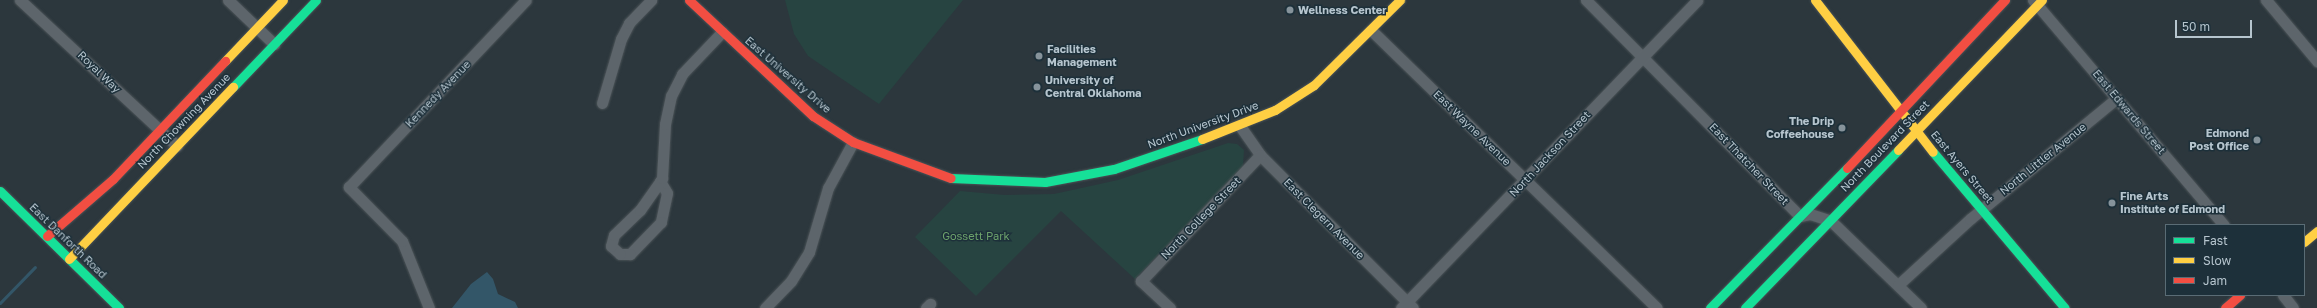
<!DOCTYPE html>
<style>
body{margin:0}
#map{position:relative;width:2317px;height:308px;overflow:hidden;background:#2c373d;font-family:"Golos Text",sans-serif}
div>[style]{position:absolute}
[style*='--x']{left:calc(var(--x)*1px);top:calc(var(--y)*1px);width:calc(var(--w)*1px);rotate:calc(var(--a)*1deg)}
.green>*{inset:0;background:#274441}
.water>*{inset:0;background:#335668}
.stream>*{height:3px;margin:-1.5px;padding:0 1.5px;transform-origin:1.5px;border-radius:1.5px;background:#335668}
.roads{filter:drop-shadow(0 0 1px #4b5357) drop-shadow(0 0 1px #4b5357)}
.street>*{height:11px;margin:-5.5px;padding:0 5.5px;transform-origin:5.5px;border-radius:5.5px;background:#5d656b}
.fast>*{height:9px;margin:-4.5px;padding:0 4.5px;transform-origin:4.5px;border-radius:4.5px;background:#16e098}
.slow>*{height:9px;margin:-4.5px;padding:0 4.5px;transform-origin:4.5px;border-radius:4.5px;background:#ffcf43}
.jam>*{height:9px;margin:-4.5px;padding:0 4.5px;transform-origin:4.5px;border-radius:4.5px;background:#f24e42}
.dots>*{width:11px;height:11px;translate:-50% -50%;box-sizing:border-box;border:2px solid #1d303a;border-radius:50%}
span{translate:-50% -50%;white-space:nowrap;text-align:center;line-height:1.15;-webkit-text-stroke:3px #1d303a;paint-order:stroke}
.poi-label{font-size:11px;color:#b6c5ce;font-weight:700}
.left{translate:0 -50%;text-align:left}
.right{translate:-100% -50%;text-align:right}
.street-label{font-size:11px;color:#b6c5ce}
.park-label{font-size:11px;color:#6ca26b}
.legend{position:absolute;left:2165px;top:224px;width:140px;height:72px;box-sizing:border-box;background:#1d303a;border:1px solid #5a6c75;margin:0;padding:5px 7px;list-style:none;font-size:12px;color:#b6c5ce}
.legend li{display:flex;align-items:center;gap:8px;height:20px}
.legend b{width:20px;border:1px solid #5a6c75}
.scale{position:absolute;left:2175px;top:20px;width:77px;height:18px;box-sizing:border-box;border:2px solid #b6c5ce;border-top:0;padding-left:5px;font-size:12px;line-height:14px;white-space:nowrap;color:#b6c5ce;-webkit-text-stroke:3px #1d303a;paint-order:stroke}
</style>
<div id="map">
<div class="green">
<i style="clip-path:polygon(785px 0,963px 0,879px 104px,808px 56px,794px 34px)"></i>
<i style="clip-path:polygon(1228px 143px,1237px 144px,1244px 150px,1243px 166px,1135px 279px,1061px 211px,976px 296px,915px 237px,960px 191px,1005px 195px,1054px 194px,1118px 180px)"></i>
</div>
<div class="water">
<i style="clip-path:polygon(487px 272px,493px 279px,498px 294px,515px 302px,518px 308px,452px 308px,471px 284px)"></i>
</div>
<div class="stream">
<i style="--x:0;--y:303;--w:50;--a:-45.8"></i>
</div>
<div class="roads">
<div class="street">
<i style="--x:20;--y:0;--w:214;--a:42.9"></i>
<i style="--x:228;--y:0;--w:64;--a:43.7"></i>
<i style="--x:1586;--y:0;--w:304;--a:45.3"></i>
<i style="--x:1800;--y:216;--w:10;--a:-11"></i>
<i style="--x:1810;--y:214;--w:22;--a:18"></i>
<i style="--x:1831;--y:221;--w:125;--a:44"></i>
<i style="--x:2033;--y:0;--w:295;--a:49.7"></i>
<i style="--x:2266;--y:0;--w:80;--a:50.1"></i>
<i style="--x:1372;--y:31;--w:397;--a:44.2"></i>
<i style="--x:602;--y:103;--w:67;--a:-73.5"></i>
<i style="--x:621;--y:39;--w:18;--a:-63"></i>
<i style="--x:629;--y:23;--w:32;--a:-46"></i>
<i style="--x:1240;--y:126;--w:35;--a:55"></i>
<i style="--x:1260;--y:155;--w:216;--a:45"></i>
<i style="--x:660;--y:181;--w:14;--a:60"></i>
<i style="--x:667;--y:193;--w:30;--a:102"></i>
<i style="--x:661;--y:222;--w:45;--a:134.1"></i>
<i style="--x:630;--y:254;--w:10;--a:180"></i>
<i style="--x:620;--y:254;--w:12;--a:-138"></i>
<i style="--x:611;--y:246;--w:11;--a:-75"></i>
<i style="--x:614;--y:235;--w:36;--a:-44"></i>
<i style="--x:640;--y:210;--w:39;--a:-55"></i>
<i style="--x:662;--y:178;--w:54;--a:-86.8"></i>
<i style="--x:665;--y:124;--w:29;--a:-78"></i>
<i style="--x:671;--y:96;--w:25;--a:-63"></i>
<i style="--x:682;--y:74;--w:58;--a:-46.4"></i>
<i style="--x:1898;--y:285;--w:98;--a:-42.5"></i>
<i style="--x:1970;--y:219;--w:190;--a:-39.5"></i>
<i style="--x:2283;--y:295;--w:16;--a:52"></i>
<i style="--x:429;--y:308;--w:72;--a:-111.9"></i>
<i style="--x:402;--y:241;--w:76;--a:-134.5"></i>
<i style="--x:349;--y:187;--w:257;--a:-46.6"></i>
<i style="--x:765;--y:308;--w:37;--a:-46"></i>
<i style="--x:791;--y:281;--w:34;--a:-58"></i>
<i style="--x:809;--y:252;--w:67;--a:-73.5"></i>
<i style="--x:828;--y:188;--w:52;--a:-61.5"></i>
<i style="--x:926;--y:308;--w:6;--a:-45"></i>
<i style="--x:1170;--y:308;--w:40;--a:-137"></i>
<i style="--x:1141;--y:281;--w:173;--a:-46.6"></i>
<i style="--x:1401;--y:308;--w:427;--a:-46.1"></i>
</div>
<div class="fast">
<i style="--x:233;--y:87;--w:120;--a:-46.3"></i>
<i style="--x:1933;--y:152;--w:204;--a:49.8"></i>
<i style="--x:951;--y:178;--w:94;--a:2.4"></i>
<i style="--x:1045;--y:182;--w:70;--a:-10.7"></i>
<i style="--x:1114;--y:169;--w:93;--a:-18.8"></i>
<i style="--x:0;--y:191;--w:167;--a:44.5"></i>
<i style="--x:1710;--y:308;--w:196;--a:-45.6"></i>
<i style="--x:1745;--y:308;--w:220;--a:-45.9"></i>
</div>
<div class="slow">
<i style="--x:1815;--y:0;--w:192;--a:52.2"></i>
<i style="--x:225;--y:61;--w:84;--a:-46.4"></i>
<i style="--x:1202;--y:139;--w:79;--a:-21.7"></i>
<i style="--x:1275;--y:110;--w:46;--a:-32.7"></i>
<i style="--x:1314;--y:85;--w:121;--a:-44.7"></i>
<i style="--x:1898;--y:150;--w:208;--a:-46.2"></i>
<i style="--x:2304;--y:242;--w:17;--a:-40"></i>
<i style="--x:69;--y:259;--w:238;--a:-46.4"></i>
</div>
<div class="jam">
<i style="--x:689;--y:0;--w:170;--a:43.1"></i>
<i style="--x:813;--y:116;--w:48;--a:33"></i>
<i style="--x:853;--y:142;--w:104;--a:20.2"></i>
<i style="--x:1847;--y:168;--w:231;--a:-46.8"></i>
<i style="--x:47;--y:236;--w:87;--a:-40.8"></i>
<i style="--x:113;--y:179;--w:163;--a:-46.5"></i>
<i style="--x:2225;--y:308;--w:20;--a:-41"></i>
</div>
</div>
<div class="dots">
<i style="left:1290px;top:10px;background:#86939b"></i>
<i style="left:1039px;top:56px;background:#86939b"></i>
<i style="left:1037px;top:87px;background:#86939b"></i>
<i style="left:1842px;top:128px;background:#86939b"></i>
<i style="left:2257px;top:140px;background:#86939b"></i>
<i style="left:2112px;top:203px;background:#86939b"></i>
</div>
<div class="poi-label">
<span class="left" style="left:1298px;top:10px">Wellness Center</span>
<span class="left" style="left:1047px;top:56px">Facilities<br>Management</span>
<span class="left" style="left:1045px;top:87px">University of<br>Central Oklahoma</span>
<span class="right" style="left:1834px;top:128px">The Drip<br>Coffeehouse</span>
<span class="right" style="left:2249px;top:140px">Edmond<br>Post Office</span>
<span class="left" style="left:2120px;top:203px">Fine Arts<br>Institute of Edmond</span>
</div>
<div class="street-label">
<span style="left:99px;top:72px;rotate:44deg">Royal Way</span>
<span style="left:788px;top:75px;rotate:41deg">East University Drive</span>
<span style="left:438px;top:94px;rotate:-46deg">Kennedy Avenue</span>
<span style="left:2129px;top:112px;rotate:50deg">East Edwards Street</span>
<span style="left:184px;top:121px;rotate:-46deg">North Chowning Avenue</span>
<span style="left:1203px;top:125px;rotate:-20deg">North University Drive</span>
<span style="left:1472px;top:128px;rotate:44deg">East Wayne Avenue</span>
<span style="left:1885px;top:146px;rotate:-46deg">North Boulevard Street</span>
<span style="left:1550px;top:154px;rotate:-47deg">North Jackson Street</span>
<span style="left:2043px;top:159px;rotate:-39deg">North Littler Avenue</span>
<span style="left:1749px;top:164px;rotate:46deg">East Thatcher Street</span>
<span style="left:1962px;top:167px;rotate:50deg">East Ayers Street</span>
<span style="left:1201px;top:218px;rotate:-46deg">North College Street</span>
<span style="left:1324px;top:219px;rotate:45deg">East Clegern Avenue</span>
<span style="left:68px;top:241px;rotate:44deg">East Danforth Road</span>
</div>
<div class="park-label">
<span style="left:976px;top:236px">Gossett Park</span>
</div>
<ul class="legend">
<li><b style="height:5px;background:#16e098"></b>Fast</li>
<li><b style="height:5px;background:#ffcf43"></b>Slow</li>
<li><b style="height:5px;background:#f24e42"></b>Jam</li>
</ul>
<div class="scale">50 m</div>
</div>
